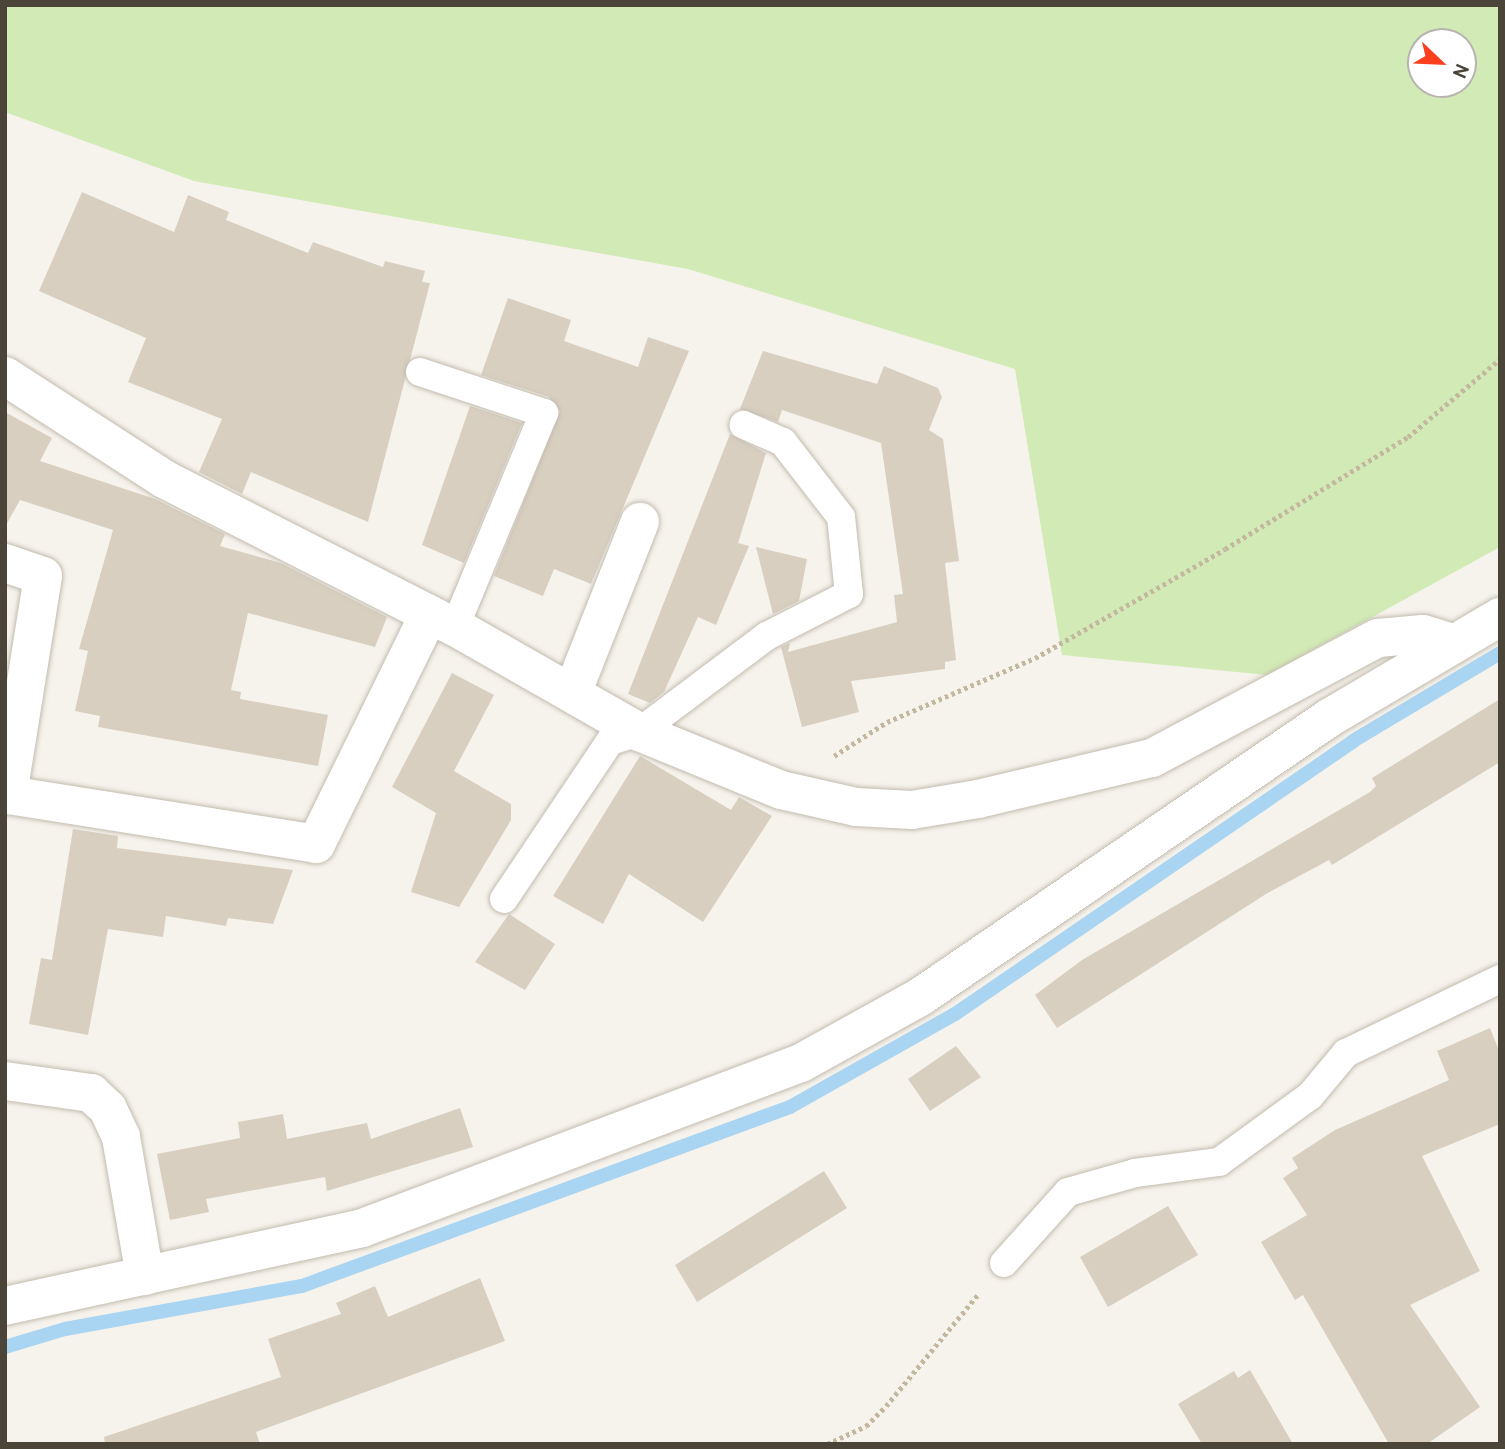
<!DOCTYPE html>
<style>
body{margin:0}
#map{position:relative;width:1505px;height:1449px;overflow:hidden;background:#f6f3ec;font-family:Overpass,sans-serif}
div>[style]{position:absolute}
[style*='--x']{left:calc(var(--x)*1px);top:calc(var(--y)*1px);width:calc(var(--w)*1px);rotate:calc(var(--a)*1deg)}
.green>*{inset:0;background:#d2eab5}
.stream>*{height:14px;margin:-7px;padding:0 7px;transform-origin:7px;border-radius:7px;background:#a9d4f2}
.building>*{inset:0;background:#d8cfc1}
.path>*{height:4.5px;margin-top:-2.25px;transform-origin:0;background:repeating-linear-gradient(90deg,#c4b79f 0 3.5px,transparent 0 7px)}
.roads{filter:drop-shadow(0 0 2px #c2bbae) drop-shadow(0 0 2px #c2bbae)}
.service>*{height:28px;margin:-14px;padding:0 14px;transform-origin:14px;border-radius:14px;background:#fff}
.minor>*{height:38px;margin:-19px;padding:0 19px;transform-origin:19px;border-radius:19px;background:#fff}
span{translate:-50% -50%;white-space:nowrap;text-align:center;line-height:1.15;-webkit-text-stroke:7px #fff;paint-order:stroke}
.frame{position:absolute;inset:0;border:7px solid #4b4439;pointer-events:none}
.north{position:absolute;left:1407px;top:28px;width:70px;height:70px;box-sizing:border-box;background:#fff;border:2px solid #b7b4b0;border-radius:50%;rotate:113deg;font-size:19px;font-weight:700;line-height:28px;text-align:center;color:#4b4439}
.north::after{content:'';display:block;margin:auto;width:24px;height:32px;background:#fc3f1d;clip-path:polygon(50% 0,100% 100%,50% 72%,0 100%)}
</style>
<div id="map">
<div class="green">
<i style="clip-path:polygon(evenodd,5px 5px,1500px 5px,1500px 547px,1267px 675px,1062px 655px,1015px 369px,688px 269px,194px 181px,5px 112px,5px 5px,1421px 42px,1463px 42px,1463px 84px,1421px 84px,1421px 42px)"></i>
</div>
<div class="stream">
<i style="--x:5;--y:1347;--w:63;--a:-16.7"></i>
<i style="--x:65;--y:1329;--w:241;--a:-10.3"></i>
<i style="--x:302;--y:1286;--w:520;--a:-20.14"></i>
<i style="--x:790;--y:1107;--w:189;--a:-29.4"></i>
<i style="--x:955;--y:1014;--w:483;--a:-34.4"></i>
<i style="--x:1353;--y:741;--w:171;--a:-30.9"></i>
</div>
<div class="building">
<i style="clip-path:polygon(82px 192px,174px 232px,188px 195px,229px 212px,226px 220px,308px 253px,313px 242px,383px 267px,385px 261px,425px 271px,422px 282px,430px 283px,368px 522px,251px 472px,242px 494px,199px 472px,222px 419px,128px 382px,146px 338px,39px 291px)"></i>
<i style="clip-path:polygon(508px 298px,571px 320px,564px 341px,638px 367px,648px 337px,689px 351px,591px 584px,554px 569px,543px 596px,494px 576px,560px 411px,549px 397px,481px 375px)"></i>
<i style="clip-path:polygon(763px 351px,877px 384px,884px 366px,938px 388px,942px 397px,929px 430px,943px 439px,959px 561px,945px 563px,956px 660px,945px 662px,945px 669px,851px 681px,859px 712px,802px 727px,781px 647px,790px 643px,788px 652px,897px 622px,894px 595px,903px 594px,881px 443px,782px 410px,778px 422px,740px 409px)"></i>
<i style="clip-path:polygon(470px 406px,522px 423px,464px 563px,422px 545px)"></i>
<i style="clip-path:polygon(5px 412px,52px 438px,40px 461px,155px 499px,225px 534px,220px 546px,281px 563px,387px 617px,375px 647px,248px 613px,231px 690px,241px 692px,240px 699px,328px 715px,318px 766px,98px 727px,100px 716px,75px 711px,88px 651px,79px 649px,113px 530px,20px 500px,5px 527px)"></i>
<i style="clip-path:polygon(730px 434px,766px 453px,738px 543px,749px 546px,716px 625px,698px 617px,664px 692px,650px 703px,628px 694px)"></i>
<i style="clip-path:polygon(756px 547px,807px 559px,799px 601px,773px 614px)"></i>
<i style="clip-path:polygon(452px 673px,494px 695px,454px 771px,511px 804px,511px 820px,459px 907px,411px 892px,436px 813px,392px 787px)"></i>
<i style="clip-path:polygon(1500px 699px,1500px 762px,1332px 865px,1329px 860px,1266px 894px,1057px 1028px,1035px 995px,1082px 960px,1370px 792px,1376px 786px,1372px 778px)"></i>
<i style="clip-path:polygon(640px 756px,731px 810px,739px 797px,772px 816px,703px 922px,629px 874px,603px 924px,553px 896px)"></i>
<i style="clip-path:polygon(73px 829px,118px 836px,117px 848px,293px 870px,273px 924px,228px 918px,226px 926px,166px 916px,163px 937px,108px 929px,88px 1035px,29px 1024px,41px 958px,52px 960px)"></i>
<i style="clip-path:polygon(509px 914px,555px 944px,525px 990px,475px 962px)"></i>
<i style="clip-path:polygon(1490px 1028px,1500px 1053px,1500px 1124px,1422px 1156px,1480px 1271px,1410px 1305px,1480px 1407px,1427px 1444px,1389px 1444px,1303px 1295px,1295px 1300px,1261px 1242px,1307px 1215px,1283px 1178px,1298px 1168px,1292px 1158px,1335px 1130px,1449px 1080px,1437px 1051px)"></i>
<i style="clip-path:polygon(956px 1046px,981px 1077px,930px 1111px,908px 1079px)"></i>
<i style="clip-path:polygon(460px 1108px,473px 1147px,327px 1191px,325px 1177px,206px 1199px,209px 1212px,170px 1220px,157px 1154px,240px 1138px,238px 1122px,283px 1114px,287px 1139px,367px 1123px,371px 1139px)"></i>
<i style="clip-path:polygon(824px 1171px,847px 1208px,697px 1302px,675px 1265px)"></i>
<i style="clip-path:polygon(1168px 1206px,1198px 1255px,1108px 1307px,1080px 1257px)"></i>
<i style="clip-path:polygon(480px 1278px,505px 1341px,256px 1432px,260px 1444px,105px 1444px,104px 1437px,281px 1377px,268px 1339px,341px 1314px,336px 1303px,375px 1286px,388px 1317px)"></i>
<i style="clip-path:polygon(1250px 1370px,1293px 1444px,1202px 1444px,1178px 1404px,1234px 1371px,1238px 1378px)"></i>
</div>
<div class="path">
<i style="--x:834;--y:756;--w:63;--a:-32.7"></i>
<i style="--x:887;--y:722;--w:161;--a:-23.4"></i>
<i style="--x:1035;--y:658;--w:219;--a:-29.8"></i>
<i style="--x:1225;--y:549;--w:215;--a:-31.5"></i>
<i style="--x:1408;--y:437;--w:121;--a:-40.3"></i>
<i style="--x:827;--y:1444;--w:43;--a:-24.8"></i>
<i style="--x:866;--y:1426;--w:28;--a:-45"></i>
<i style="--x:886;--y:1406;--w:146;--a:-50.5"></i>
</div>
<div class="roads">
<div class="service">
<i style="--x:420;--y:372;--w:131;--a:18.3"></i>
<i style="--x:544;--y:413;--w:232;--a:112.6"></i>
<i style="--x:504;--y:899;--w:190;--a:-56.1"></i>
<i style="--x:610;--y:741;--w:30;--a:-17"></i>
<i style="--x:639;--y:732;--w:160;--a:-36.9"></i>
<i style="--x:767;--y:636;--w:92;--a:-27.1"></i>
<i style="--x:849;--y:594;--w:77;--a:-95.9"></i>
<i style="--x:841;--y:517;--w:95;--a:-127.7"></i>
<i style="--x:783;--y:442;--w:43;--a:-156.4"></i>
<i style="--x:1004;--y:1263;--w:96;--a:-48"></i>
<i style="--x:1068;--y:1192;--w:70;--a:-15.8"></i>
<i style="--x:1135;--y:1173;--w:85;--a:-7.5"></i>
<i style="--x:1219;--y:1162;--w:112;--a:-36"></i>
<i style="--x:1310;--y:1096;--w:56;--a:-50.1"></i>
<i style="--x:1346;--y:1053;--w:171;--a:-25.7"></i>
</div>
<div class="minor">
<i style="--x:5;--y:376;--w:189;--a:32.9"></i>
<i style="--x:164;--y:479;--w:326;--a:27"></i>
<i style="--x:455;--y:627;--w:212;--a:29.7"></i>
<i style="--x:639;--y:732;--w:153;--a:22.2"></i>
<i style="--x:781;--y:790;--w:77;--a:12.8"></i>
<i style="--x:856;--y:807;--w:56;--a:3.1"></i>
<i style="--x:912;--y:810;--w:67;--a:-9.5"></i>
<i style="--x:978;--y:799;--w:179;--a:-13.3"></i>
<i style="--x:1152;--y:758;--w:256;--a:-28"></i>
<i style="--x:1378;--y:638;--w:45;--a:-5.1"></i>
<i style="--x:1423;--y:634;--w:28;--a:17"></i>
<i style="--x:5;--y:563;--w:40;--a:18.9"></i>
<i style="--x:43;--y:576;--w:222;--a:99.1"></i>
<i style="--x:8;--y:795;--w:312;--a:9"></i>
<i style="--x:316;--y:844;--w:256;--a:-63.8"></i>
<i style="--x:573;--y:691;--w:182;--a:-68.4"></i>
<i style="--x:5;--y:1081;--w:87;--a:7.9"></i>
<i style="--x:91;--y:1093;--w:23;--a:43"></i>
<i style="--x:108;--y:1109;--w:31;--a:65"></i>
<i style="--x:121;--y:1137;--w:141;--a:80.2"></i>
<i style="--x:5;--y:1306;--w:365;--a:-12.3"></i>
<i style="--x:362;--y:1228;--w:469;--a:-20.6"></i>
<i style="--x:801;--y:1063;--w:136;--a:-29"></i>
<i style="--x:920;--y:997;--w:495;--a:-34.3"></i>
<i style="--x:1329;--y:718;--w:199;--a:-30.6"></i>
</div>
</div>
<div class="frame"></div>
<div class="north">N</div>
</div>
